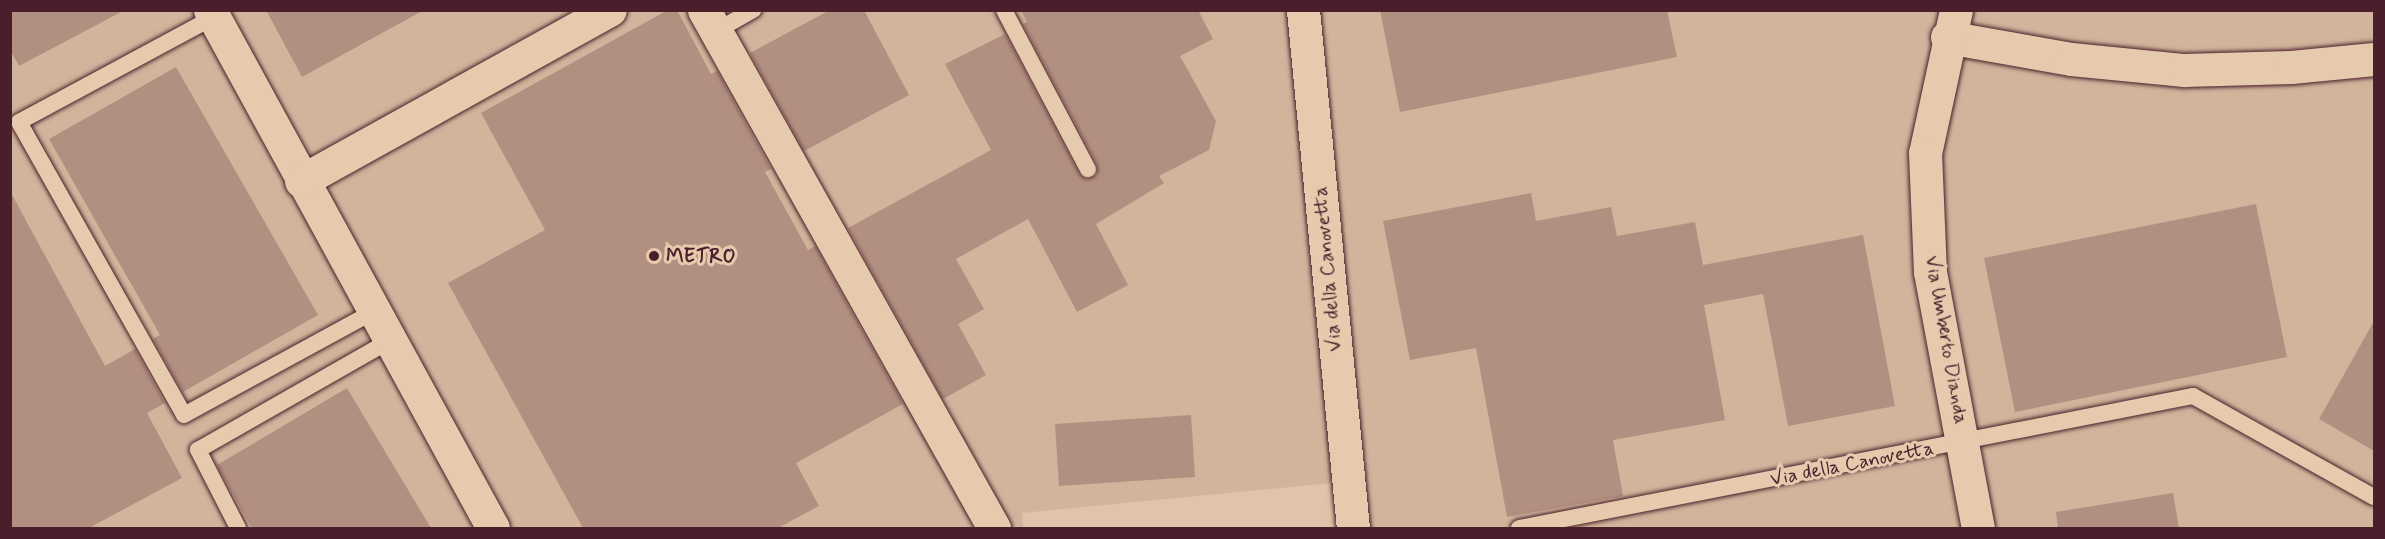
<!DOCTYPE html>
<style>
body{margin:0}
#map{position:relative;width:2385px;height:539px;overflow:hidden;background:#e0c3a8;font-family:Mynerve,sans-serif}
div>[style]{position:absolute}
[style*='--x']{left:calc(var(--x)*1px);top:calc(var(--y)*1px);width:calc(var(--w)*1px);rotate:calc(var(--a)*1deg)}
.built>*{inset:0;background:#d2b49c}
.building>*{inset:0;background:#b29081}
.roads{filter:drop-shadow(0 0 2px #4a1f2b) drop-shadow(0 0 2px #4a1f2b)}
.service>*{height:16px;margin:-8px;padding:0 8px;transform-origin:8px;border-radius:8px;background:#e6caad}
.minor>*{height:33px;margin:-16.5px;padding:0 16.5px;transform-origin:16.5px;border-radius:16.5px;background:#e6caad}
.tertiary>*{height:33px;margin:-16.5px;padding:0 16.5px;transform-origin:16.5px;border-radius:16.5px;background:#e6caad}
.dots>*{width:16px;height:16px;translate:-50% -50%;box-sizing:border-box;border:3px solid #e6caad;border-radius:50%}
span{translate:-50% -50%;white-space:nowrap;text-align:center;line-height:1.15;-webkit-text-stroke:6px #e6caad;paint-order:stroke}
.poi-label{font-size:20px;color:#4a1f2b;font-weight:700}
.left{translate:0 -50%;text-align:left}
.street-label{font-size:20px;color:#4a1f2b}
.frame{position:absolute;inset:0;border:12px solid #4a1f2b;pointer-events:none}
</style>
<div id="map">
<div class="built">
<i style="clip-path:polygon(10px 11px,2374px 11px,2374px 528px,1346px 528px,1342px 482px,1022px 513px,1023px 528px,11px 528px)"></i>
</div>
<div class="building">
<i style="clip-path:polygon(10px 10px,125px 10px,19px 66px,10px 50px)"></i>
<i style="clip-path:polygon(266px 10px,424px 10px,302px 77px)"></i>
<i style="clip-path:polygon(668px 10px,677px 10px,711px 74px,717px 71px,771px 169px,765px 172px,808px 250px,815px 246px,903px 404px,796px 463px,819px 506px,778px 528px,583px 528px,448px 283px,545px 230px,481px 113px)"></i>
<i style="clip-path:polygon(830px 10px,864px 10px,909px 95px,804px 151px,750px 53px)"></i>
<i style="clip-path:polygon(1021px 10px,1198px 10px,1213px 39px,1180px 56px,1216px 121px,1209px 150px,1159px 176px,1164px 183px,1096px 224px,1128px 285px,1077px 312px,1028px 219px,956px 259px,984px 309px,958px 324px,986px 375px,943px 399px,848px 228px,991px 150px,945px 64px,1005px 34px,1079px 174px,1087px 179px,1097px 175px,1097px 164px,1023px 24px,1027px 22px)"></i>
<i style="clip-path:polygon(1380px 10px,1667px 10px,1677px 57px,1400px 112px)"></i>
<i style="clip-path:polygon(176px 67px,318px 315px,183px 392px,153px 339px,160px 335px,49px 139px)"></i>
<i style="clip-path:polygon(10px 191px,105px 366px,135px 349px,165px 403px,147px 413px,182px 478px,89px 528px,10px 528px)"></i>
<i style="clip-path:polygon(1531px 193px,1536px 221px,1611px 207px,1617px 236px,1695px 222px,1703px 265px,1863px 235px,1895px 406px,1788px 426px,1763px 294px,1704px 305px,1725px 420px,1613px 440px,1623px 496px,1507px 517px,1476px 348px,1410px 360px,1383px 221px)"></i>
<i style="clip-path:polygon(2256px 204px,2287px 357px,2015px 412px,1984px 258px)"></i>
<i style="clip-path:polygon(2374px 321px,2374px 451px,2319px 419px)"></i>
<i style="clip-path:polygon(347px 388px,431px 528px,252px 528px,217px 465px)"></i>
<i style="clip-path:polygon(1191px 415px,1195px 477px,1059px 486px,1055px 424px)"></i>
<i style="clip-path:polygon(2173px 493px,2179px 528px,2058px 528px,2056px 512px)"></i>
</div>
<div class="roads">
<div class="service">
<i style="--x:1004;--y:10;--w:180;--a:62.2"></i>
<i style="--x:214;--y:17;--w:221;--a:151.7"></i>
<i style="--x:19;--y:122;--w:336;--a:60.6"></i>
<i style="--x:184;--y:415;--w:215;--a:-28.6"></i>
<i style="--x:716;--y:31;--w:43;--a:-29.6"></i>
<i style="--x:238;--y:528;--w:88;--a:-117.1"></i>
<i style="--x:198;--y:450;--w:220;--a:-29.7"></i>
<i style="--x:1519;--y:528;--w:687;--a:-11.08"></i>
<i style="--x:2193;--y:396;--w:207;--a:29.2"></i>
</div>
<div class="minor">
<i style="--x:210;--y:10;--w:590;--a:61.35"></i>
<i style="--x:704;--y:10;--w:594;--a:60.76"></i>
<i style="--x:1303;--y:10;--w:520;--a:84.49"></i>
<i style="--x:1947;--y:37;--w:126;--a:10.1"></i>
<i style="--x:2071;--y:59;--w:114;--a:5.6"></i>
<i style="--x:2184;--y:70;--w:107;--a:-1.6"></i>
<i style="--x:2291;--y:67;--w:83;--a:-5.5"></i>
<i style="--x:301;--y:181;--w:353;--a:-29"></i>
</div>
<div class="tertiary">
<i style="--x:1956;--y:10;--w:146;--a:102.2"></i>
<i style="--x:1925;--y:153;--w:119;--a:87.6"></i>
<i style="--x:1930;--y:272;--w:260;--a:79.4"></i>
</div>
</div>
<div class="dots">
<i style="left:654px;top:256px;background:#4a1f2b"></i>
</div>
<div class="poi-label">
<span class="left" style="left:666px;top:256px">METRO</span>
</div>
<div class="street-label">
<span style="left:1328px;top:269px;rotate:-95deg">Via della Canovetta</span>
<span style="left:1946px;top:340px;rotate:80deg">Via Umberto Dianda</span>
<span style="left:1852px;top:464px;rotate:-11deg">Via della Canovetta</span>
</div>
<div class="frame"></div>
</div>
